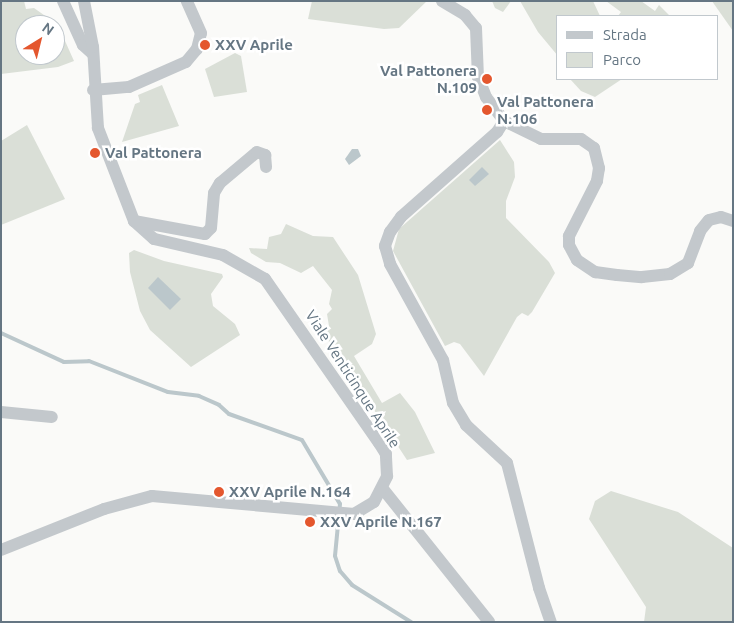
<!DOCTYPE html>
<style>
body{margin:0}
#map{position:relative;width:734px;height:623px;overflow:hidden;background:#fafaf8;font-family:Ubuntu,sans-serif}
div>[style]{position:absolute}
[style*='--x']{left:calc(var(--x)*1px);top:calc(var(--y)*1px);width:calc(var(--w)*1px);rotate:calc(var(--a)*1deg)}
.green>*{inset:0;background:#dadfd7}
.water>*{inset:0;background:#bbc7cb}
.stream>*{height:4px;margin:-2px;padding:0 2px;transform-origin:2px;border-radius:2px;background:#bbc7cb}
.minor>*{height:12px;margin:-6px;padding:0 6px;transform-origin:6px;border-radius:6px;background:#c3c8cc}
.dots>*{width:14px;height:14px;translate:-50% -50%;box-sizing:border-box;border:2px solid #fff;border-radius:50%}
span{translate:-50% -50%;white-space:nowrap;text-align:center;line-height:1.15;-webkit-text-stroke:5px #fff;paint-order:stroke}
.poi-label{font-size:15px;color:#657683;font-weight:700}
.left{translate:0 -50%;text-align:left}
.right{translate:-100% -50%;text-align:right}
.street-label{font-size:15px;color:#657683}
.frame{position:absolute;inset:0;border:2px solid #657683;pointer-events:none}
.legend{position:absolute;left:556px;top:15px;width:162px;height:65px;box-sizing:border-box;background:#fff;border:1px solid #c1c8cd;margin:0;padding:6px 9px;list-style:none;font-size:15px;color:#657683}
.legend li{display:flex;align-items:center;gap:10px;height:25px}
.legend b{width:25px;border:1px solid #c1c8cd}
.north{position:absolute;left:15px;top:15px;width:50px;height:50px;box-sizing:border-box;background:#fff;border:1px solid #c1c8cd;border-radius:50%;rotate:36deg;font-size:14px;font-weight:700;line-height:20px;text-align:center;color:#657683}
.north::after{content:'';display:block;margin:auto;width:18px;height:22px;background:#e4572e;clip-path:polygon(50% 0,100% 100%,50% 72%,0 100%)}
</style>
<div id="map">
<div class="green">
<i style="clip-path:polygon(evenodd,1px 1px,24px 1px,26px 9px,34px 8px,51px 20px,61px 32px,74px 61px,58px 67px,1px 74px,1px 1px,25px 25px,55px 25px,55px 55px,25px 55px,25px 25px)"></i>
<i style="clip-path:polygon(312px 1px,427px 1px,399px 28px,384px 29px,308px 19px)"></i>
<i style="clip-path:polygon(492px 1px,511px 1px,503px 12px,495px 8px)"></i>
<i style="clip-path:polygon(520px 1px,593px 1px,600px 16px,558px 16px,558px 56px,538px 32px)"></i>
<i style="clip-path:polygon(606px 1px,641px 1px,655px 11px,659px 5px,670px 16px,618px 16px,621px 12px)"></i>
<i style="clip-path:polygon(712px 1px,733px 1px,733px 31px,714px 4px)"></i>
<i style="clip-path:polygon(235px 53px,241px 56px,247px 92px,214px 97px,205px 69px)"></i>
<i style="clip-path:polygon(570px 79px,622px 79px,595px 97px,581px 91px)"></i>
<i style="clip-path:polygon(162px 85px,179px 126px,122px 142px,135px 104px,140px 102px,138px 95px)"></i>
<i style="clip-path:polygon(27px 125px,65px 199px,1px 225px,1px 141px)"></i>
<i style="clip-path:polygon(500px 140px,514px 162px,515px 177px,506px 201px,506px 218px,549px 262px,555px 273px,532px 312px,528px 316px,522px 313px,517px 317px,484px 376px,460px 344px,454px 342px,445px 346px,393px 251px,399px 229px)"></i>
<i style="clip-path:polygon(286px 224px,313px 236px,333px 237px,358px 275px,376px 334px,372px 344px,354px 356px,382px 403px,400px 393px,415px 412px,435px 453px,407px 460px,326px 337px,329px 326px,327px 314px,332px 309px,329px 304px,332px 290px,313px 266px,301px 273px,280px 263px,266px 262px,251px 253px,249px 248px,267px 249px,269px 237px,281px 234px)"></i>
<i style="clip-path:polygon(134px 250px,164px 261px,222px 274px,223px 277px,211px 294px,213px 306px,235px 324px,240px 335px,191px 367px,150px 330px,140px 311px,130px 272px,129px 253px)"></i>
<i style="clip-path:polygon(611px 491px,678px 512px,733px 548px,733px 622px,644px 622px,646px 607px,589px 519px,595px 501px)"></i>
</div>
<div class="water">
<i style="clip-path:polygon(352px 149px,358px 149px,361px 156px,349px 165px,345px 159px)"></i>
<i style="clip-path:polygon(482px 167px,489px 174px,475px 186px,469px 180px)"></i>
<i style="clip-path:polygon(158px 277px,181px 299px,170px 310px,148px 288px)"></i>
</div>
<div class="stream">
<i style="--x:1;--y:333;--w:69;--a:24.7"></i>
<i style="--x:64;--y:362;--w:25;--a:-2"></i>
<i style="--x:89;--y:361;--w:85;--a:21.4"></i>
<i style="--x:168;--y:392;--w:31;--a:7"></i>
<i style="--x:199;--y:396;--w:22;--a:24"></i>
<i style="--x:219;--y:405;--w:13;--a:42"></i>
<i style="--x:229;--y:414;--w:77;--a:19.6"></i>
<i style="--x:302;--y:440;--w:74;--a:59.3"></i>
<i style="--x:340;--y:504;--w:52;--a:95.5"></i>
<i style="--x:335;--y:556;--w:16;--a:72"></i>
<i style="--x:340;--y:571;--w:18;--a:49"></i>
<i style="--x:352;--y:585;--w:70;--a:32.1"></i>
</div>
<div class="minor">
<i style="--x:63;--y:1;--w:48;--a:65.6"></i>
<i style="--x:83;--y:45;--w:13;--a:42"></i>
<i style="--x:442;--y:1;--w:27;--a:31"></i>
<i style="--x:465;--y:15;--w:17;--a:50"></i>
<i style="--x:476;--y:28;--w:49;--a:87.7"></i>
<i style="--x:478;--y:77;--w:22;--a:68"></i>
<i style="--x:486;--y:97;--w:30;--a:53"></i>
<i style="--x:504;--y:121;--w:41;--a:25.9"></i>
<i style="--x:541;--y:139;--w:40;--a:0"></i>
<i style="--x:581;--y:139;--w:16;--a:35"></i>
<i style="--x:594;--y:148;--w:21;--a:76"></i>
<i style="--x:599;--y:168;--w:13;--a:99"></i>
<i style="--x:597;--y:181;--w:62;--a:117"></i>
<i style="--x:569;--y:236;--w:9;--a:90"></i>
<i style="--x:569;--y:245;--w:17;--a:62"></i>
<i style="--x:577;--y:260;--w:22;--a:34"></i>
<i style="--x:595;--y:272;--w:22;--a:8"></i>
<i style="--x:617;--y:275;--w:25;--a:5"></i>
<i style="--x:642;--y:277;--w:28;--a:-6"></i>
<i style="--x:670;--y:274;--w:21;--a:-31"></i>
<i style="--x:688;--y:263;--w:34;--a:-69"></i>
<i style="--x:700;--y:231;--w:14;--a:-51"></i>
<i style="--x:709;--y:220;--w:12;--a:-14"></i>
<i style="--x:721;--y:217;--w:13;--a:18"></i>
<i style="--x:93;--y:90;--w:36;--a:-5"></i>
<i style="--x:129;--y:87;--w:62;--a:-23.7"></i>
<i style="--x:186;--y:62;--w:17;--a:-50"></i>
<i style="--x:197;--y:49;--w:16;--a:-76"></i>
<i style="--x:201;--y:33;--w:35;--a:-114"></i>
<i style="--x:504;--y:121;--w:13;--a:122"></i>
<i style="--x:497;--y:132;--w:128;--a:138.5"></i>
<i style="--x:401;--y:217;--w:19;--a:126"></i>
<i style="--x:390;--y:232;--w:15;--a:110"></i>
<i style="--x:385;--y:246;--w:19;--a:74"></i>
<i style="--x:390;--y:264;--w:110;--a:61.1"></i>
<i style="--x:443;--y:360;--w:44;--a:76.9"></i>
<i style="--x:453;--y:403;--w:26;--a:59"></i>
<i style="--x:466;--y:425;--w:56;--a:42.8"></i>
<i style="--x:507;--y:463;--w:129;--a:75.6"></i>
<i style="--x:539;--y:588;--w:36;--a:71"></i>
<i style="--x:134;--y:221;--w:72;--a:10.4"></i>
<i style="--x:205;--y:234;--w:8;--a:-45"></i>
<i style="--x:211;--y:228;--w:35;--a:-85"></i>
<i style="--x:214;--y:193;--w:12;--a:-59"></i>
<i style="--x:220;--y:183;--w:48;--a:-40"></i>
<i style="--x:257;--y:152;--w:9;--a:21"></i>
<i style="--x:265;--y:155;--w:12;--a:85"></i>
<i style="--x:1;--y:412;--w:51;--a:5.6"></i>
<i style="--x:383;--y:489;--w:170;--a:51.4"></i>
<i style="--x:1;--y:550;--w:111;--a:-21.7"></i>
<i style="--x:104;--y:509;--w:50;--a:-15.2"></i>
<i style="--x:152;--y:496;--w:203;--a:5.1"></i>
<i style="--x:354;--y:514;--w:23;--a:-31"></i>
<i style="--x:374;--y:502;--w:29;--a:-63"></i>
<i style="--x:387;--y:476;--w:22;--a:-93"></i>
<i style="--x:386;--y:454;--w:13;--a:-122"></i>
<i style="--x:379;--y:443;--w:200;--a:-124.8"></i>
<i style="--x:265;--y:279;--w:48;--a:-150.3"></i>
<i style="--x:223;--y:255;--w:71;--a:-166.9"></i>
<i style="--x:154;--y:239;--w:27;--a:-138"></i>
<i style="--x:134;--y:221;--w:100;--a:-111.2"></i>
<i style="--x:98;--y:128;--w:81;--a:-93.5"></i>
<i style="--x:93;--y:47;--w:47;--a:-101.1"></i>
</div>
<div class="dots">
<i style="left:205px;top:45px;background:#e4572e"></i>
<i style="left:487px;top:79px;background:#e4572e"></i>
<i style="left:487px;top:110px;background:#e4572e"></i>
<i style="left:95px;top:153px;background:#e4572e"></i>
<i style="left:219px;top:492px;background:#e4572e"></i>
<i style="left:310px;top:522px;background:#e4572e"></i>
</div>
<div class="poi-label">
<span class="left" style="left:215px;top:45px">XXV Aprile</span>
<span class="right" style="left:477px;top:79px">Val Pattonera<br>N.109</span>
<span class="left" style="left:497px;top:110px">Val Pattonera<br>N.106</span>
<span class="left" style="left:105px;top:153px">Val Pattonera</span>
<span class="left" style="left:229px;top:492px">XXV Aprile N.164</span>
<span class="left" style="left:320px;top:522px">XXV Aprile N.167</span>
</div>
<div class="street-label">
<span style="left:353px;top:379px;rotate:57deg">Viale Venticinque Aprile</span>
</div>
<div class="frame"></div>
<ul class="legend">
<li><b style="height:6px;background:#c3c8cc"></b>Strada</li>
<li><b style="height:14px;background:#dadfd7"></b>Parco</li>
</ul>
<div class="north">N</div>
</div>
